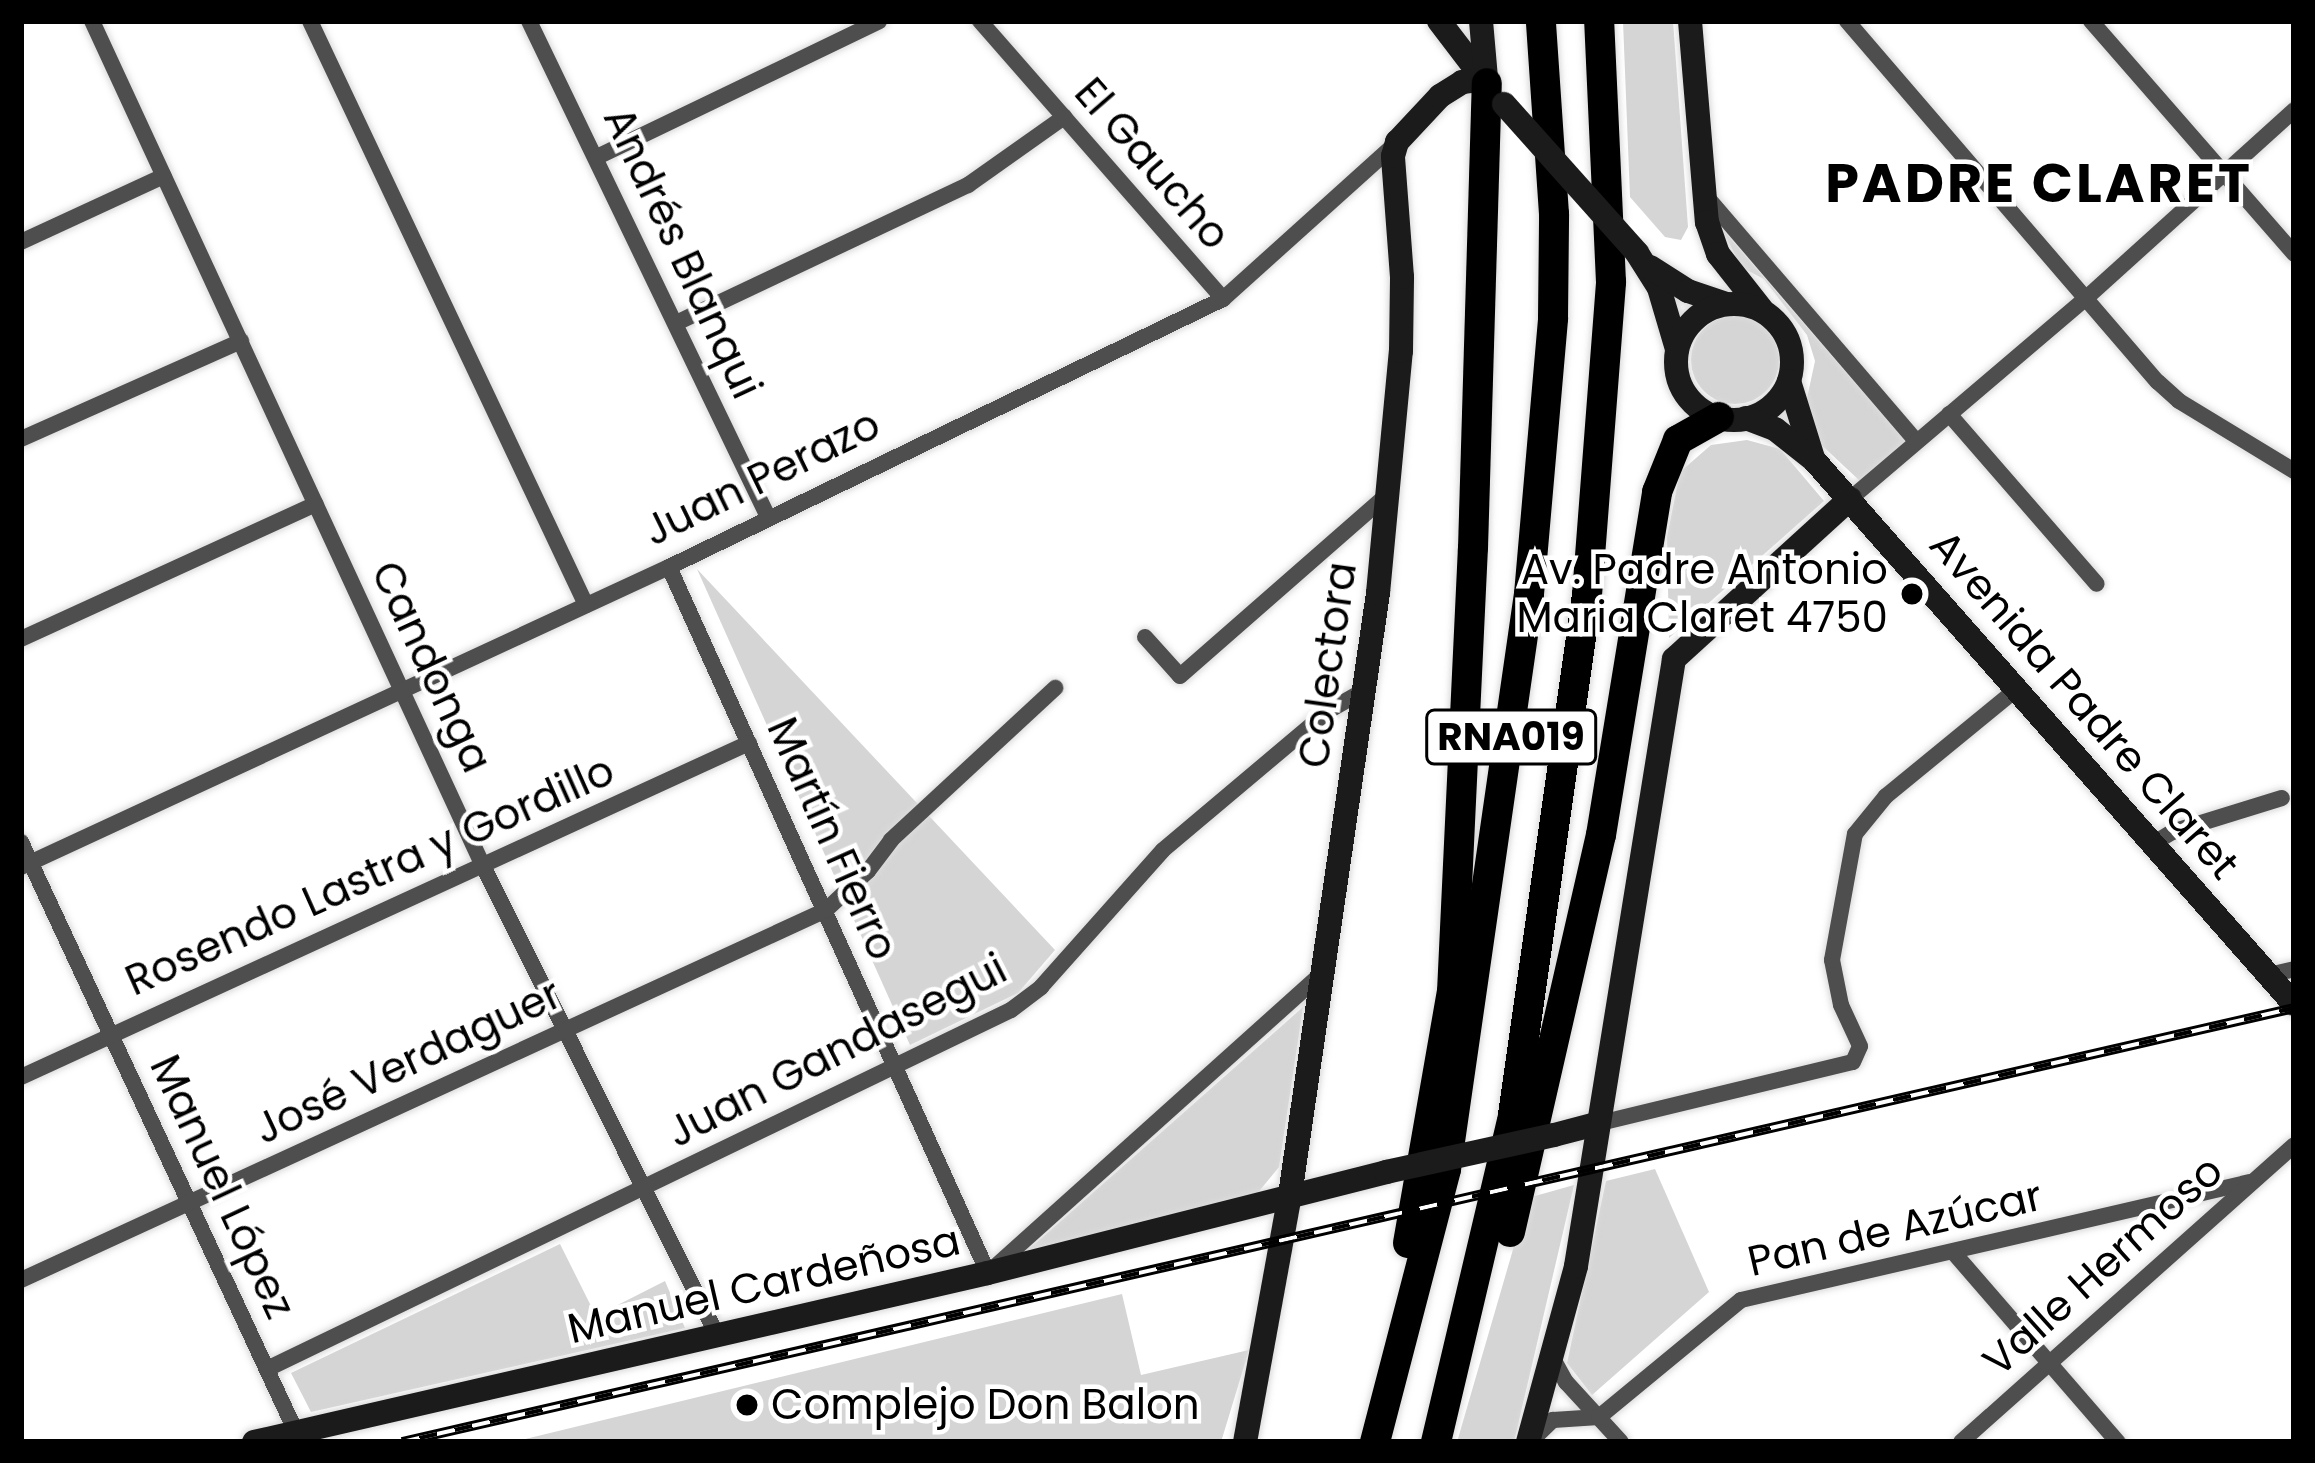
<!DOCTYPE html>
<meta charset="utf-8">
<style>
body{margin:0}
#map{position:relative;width:2315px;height:1463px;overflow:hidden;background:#fff;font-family:Poppins,sans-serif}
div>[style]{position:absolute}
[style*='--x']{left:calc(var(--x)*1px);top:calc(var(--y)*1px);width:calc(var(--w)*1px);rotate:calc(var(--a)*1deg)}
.green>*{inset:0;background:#d5d5d5}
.round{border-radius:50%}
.roads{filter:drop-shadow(0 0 3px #dbdbdb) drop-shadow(0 0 3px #dbdbdb)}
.street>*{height:16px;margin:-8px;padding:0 8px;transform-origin:8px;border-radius:8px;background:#4e4e4e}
.secondary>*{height:24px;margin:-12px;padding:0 12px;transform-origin:12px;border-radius:12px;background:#1b1b1b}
.secondary>.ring{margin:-12px;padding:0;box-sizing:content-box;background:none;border:24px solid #1b1b1b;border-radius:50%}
.highway>*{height:30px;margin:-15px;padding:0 15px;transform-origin:15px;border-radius:15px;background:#000}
.rail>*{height:10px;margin-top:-5px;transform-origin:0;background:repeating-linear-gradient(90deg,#fff 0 18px,#000 0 36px);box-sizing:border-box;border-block:3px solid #000}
.secondary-bridge>*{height:24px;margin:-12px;padding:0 12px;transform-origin:12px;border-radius:12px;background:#1b1b1b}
.dots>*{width:33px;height:33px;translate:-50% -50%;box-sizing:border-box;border:6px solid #fff;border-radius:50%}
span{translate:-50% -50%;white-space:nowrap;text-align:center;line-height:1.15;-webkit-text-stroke:9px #fff;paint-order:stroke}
.shield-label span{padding:3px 9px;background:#fff;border:3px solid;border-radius:9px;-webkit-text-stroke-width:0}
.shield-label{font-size:39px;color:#000;font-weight:700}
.street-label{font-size:42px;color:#000}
.poi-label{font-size:42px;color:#000}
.right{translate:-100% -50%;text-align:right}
.left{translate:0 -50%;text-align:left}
.district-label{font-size:54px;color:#000;font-weight:700;letter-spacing:3px}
.frame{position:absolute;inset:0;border:24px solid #000;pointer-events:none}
</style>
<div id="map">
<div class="green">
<i style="clip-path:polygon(1623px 21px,1673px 21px,1688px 227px,1681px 240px,1665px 237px,1630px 197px)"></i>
<i style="clip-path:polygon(1723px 230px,1906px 442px,1860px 481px,1815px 439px,1806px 403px,1815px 361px,1807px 335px,1764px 279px,1741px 267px)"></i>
<i class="round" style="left:1691px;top:316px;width:88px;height:88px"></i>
<i style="clip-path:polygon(1747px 440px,1780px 449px,1824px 501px,1669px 638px,1667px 537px,1680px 472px,1711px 445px)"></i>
<i style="clip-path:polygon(697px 569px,1055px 950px,1018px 993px,910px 1045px)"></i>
<i style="clip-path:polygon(1303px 1007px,1279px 1167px,1256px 1195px,1027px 1251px)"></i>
<i style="clip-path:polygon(1655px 1169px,1709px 1292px,1592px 1395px,1567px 1363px,1606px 1181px)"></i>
<i style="clip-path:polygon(1574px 1185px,1514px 1442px,1457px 1442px,1528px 1198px)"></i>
<i style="clip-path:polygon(560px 1244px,596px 1316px,665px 1281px,685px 1328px,311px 1412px,291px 1373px)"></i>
<i style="clip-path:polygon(1122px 1294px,1141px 1375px,1249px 1350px,1221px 1442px,513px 1442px)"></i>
</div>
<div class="roads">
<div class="street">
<i style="--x:92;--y:21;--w:931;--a:65.17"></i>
<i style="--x:483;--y:866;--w:526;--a:63.48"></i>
<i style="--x:310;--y:21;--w:646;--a:64.7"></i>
<i style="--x:529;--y:21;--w:551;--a:64.27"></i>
<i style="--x:980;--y:21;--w:369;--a:48.8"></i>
<i style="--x:1847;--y:21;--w:476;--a:49.3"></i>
<i style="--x:2158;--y:382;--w:28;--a:42"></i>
<i style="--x:2179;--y:401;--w:135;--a:31.3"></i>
<i style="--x:2091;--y:21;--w:309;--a:48.9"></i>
<i style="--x:597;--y:157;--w:313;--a:-25.7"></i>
<i style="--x:1706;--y:196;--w:323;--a:49.4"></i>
<i style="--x:21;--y:242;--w:157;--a:-24.8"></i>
<i style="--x:676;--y:323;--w:323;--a:-25.3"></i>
<i style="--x:968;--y:185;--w:118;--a:-35.3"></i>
<i style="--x:1949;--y:414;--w:225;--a:49"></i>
<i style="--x:21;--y:439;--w:241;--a:-24"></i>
<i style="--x:1850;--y:499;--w:307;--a:-40.4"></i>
<i style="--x:2084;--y:300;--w:283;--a:-42.1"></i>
<i style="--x:669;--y:567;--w:775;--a:65.68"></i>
<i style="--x:988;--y:1273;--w:449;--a:-41.9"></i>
<i style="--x:1145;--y:637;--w:52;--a:48.1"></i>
<i style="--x:1180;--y:676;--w:276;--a:-41.2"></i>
<i style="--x:21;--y:639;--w:324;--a:-24.6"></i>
<i style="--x:21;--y:842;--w:651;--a:65.01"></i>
<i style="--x:2154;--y:843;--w:21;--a:-31"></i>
<i style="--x:2172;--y:832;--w:115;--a:-17.2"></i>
<i style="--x:21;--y:867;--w:714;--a:-24.84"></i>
<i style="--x:669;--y:567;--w:615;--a:-25.82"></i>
<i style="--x:1223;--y:299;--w:233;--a:-42"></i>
<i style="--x:2269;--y:975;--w:26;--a:-13"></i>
<i style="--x:21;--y:1077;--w:801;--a:-24.65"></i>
<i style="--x:1596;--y:1124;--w:264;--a:-13.6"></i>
<i style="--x:1853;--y:1062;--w:17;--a:-66"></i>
<i style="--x:1860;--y:1046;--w:45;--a:-114.9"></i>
<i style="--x:1841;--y:1005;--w:46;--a:-101.3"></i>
<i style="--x:1832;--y:960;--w:128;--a:-79.7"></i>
<i style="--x:1855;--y:834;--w:49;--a:-50.8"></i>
<i style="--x:1886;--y:796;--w:171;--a:-39.3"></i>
<i style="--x:1954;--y:1253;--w:250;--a:49.1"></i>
<i style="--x:21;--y:1280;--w:886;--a:-24.68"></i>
<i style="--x:826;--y:910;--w:57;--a:-42.9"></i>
<i style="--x:868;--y:871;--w:39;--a:-53"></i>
<i style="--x:891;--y:840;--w:224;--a:-42.8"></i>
<i style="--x:1552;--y:1357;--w:29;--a:61"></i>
<i style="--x:1566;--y:1382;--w:81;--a:47.5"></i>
<i style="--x:267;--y:1369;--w:826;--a:-25.76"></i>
<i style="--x:1011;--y:1010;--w:38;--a:-37"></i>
<i style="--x:1041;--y:987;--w:183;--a:-48.3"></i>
<i style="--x:1163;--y:850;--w:216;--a:-40.1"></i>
<i style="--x:1328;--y:711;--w:43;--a:-29.6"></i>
<i style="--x:1530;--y:1442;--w:32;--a:-44"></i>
<i style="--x:1553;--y:1420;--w:46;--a:-3.7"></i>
<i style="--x:1599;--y:1417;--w:184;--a:-39.5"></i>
<i style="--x:1741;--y:1300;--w:522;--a:-13.05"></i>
<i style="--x:1961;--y:1442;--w:446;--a:-41.7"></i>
</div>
<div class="secondary">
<i style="--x:1439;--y:21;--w:81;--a:52.6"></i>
<i style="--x:1481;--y:21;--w:57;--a:85"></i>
<i style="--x:1690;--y:21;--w:202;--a:85.2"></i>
<i style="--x:1707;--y:222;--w:34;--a:71"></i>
<i style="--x:1718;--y:254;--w:71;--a:51.8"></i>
<i style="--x:1637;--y:253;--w:41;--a:57.8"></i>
<i style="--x:1659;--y:288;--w:64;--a:73.6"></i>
<i style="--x:1650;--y:267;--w:45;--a:32.3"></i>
<i style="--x:1688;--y:291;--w:40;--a:18.9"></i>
<i class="ring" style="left:1676px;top:304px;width:92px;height:92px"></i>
<i style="--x:1789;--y:381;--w:81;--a:72.7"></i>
<i style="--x:1746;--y:418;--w:31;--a:21"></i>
<i style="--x:1775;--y:429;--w:50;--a:38.5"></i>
<i style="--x:1814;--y:460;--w:725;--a:48.58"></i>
<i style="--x:1554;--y:1135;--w:43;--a:-14.7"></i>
<i style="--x:254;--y:1442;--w:753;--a:-12.97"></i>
<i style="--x:988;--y:1273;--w:411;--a:-14.2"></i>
<i style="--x:1245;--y:1442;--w:251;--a:-79.7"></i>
<i style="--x:1290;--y:1195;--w:608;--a:-81.68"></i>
<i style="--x:1378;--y:593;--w:243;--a:-84.6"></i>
<i style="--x:1401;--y:351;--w:74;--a:-89.2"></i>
<i style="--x:1402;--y:277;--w:121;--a:-94.3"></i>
<i style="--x:1393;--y:156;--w:15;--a:-74"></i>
<i style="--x:1397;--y:142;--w:63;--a:-46.9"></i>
<i style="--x:1440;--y:96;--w:26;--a:-32"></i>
<i style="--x:1462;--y:82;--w:20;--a:-6"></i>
<i style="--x:1528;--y:1442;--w:182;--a:-74.7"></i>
<i style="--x:1576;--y:1266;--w:615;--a:-80.83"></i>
<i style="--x:1674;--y:659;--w:238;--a:-42.3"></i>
</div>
<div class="highway">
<i style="--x:1510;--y:1232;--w:407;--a:-77.1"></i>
<i style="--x:1601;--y:835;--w:348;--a:-80.7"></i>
<i style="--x:1657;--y:492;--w:56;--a:-68"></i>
<i style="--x:1678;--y:440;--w:47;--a:-29.3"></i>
<i style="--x:1408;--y:1243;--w:255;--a:-80.1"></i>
<i style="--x:1452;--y:992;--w:444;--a:-87.3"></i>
<i style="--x:1473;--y:548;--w:465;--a:-88.3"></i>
<i style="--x:1375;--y:1442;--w:282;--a:-75.4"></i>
<i style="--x:1446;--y:1169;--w:581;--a:-81.79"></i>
<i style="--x:1529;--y:594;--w:277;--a:-85"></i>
<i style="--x:1553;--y:318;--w:104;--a:-89.4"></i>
<i style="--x:1554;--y:214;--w:193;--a:-93.9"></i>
<i style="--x:1436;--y:1442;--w:336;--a:-76.7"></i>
<i style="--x:1513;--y:1115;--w:525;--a:-81.9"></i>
<i style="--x:1587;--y:595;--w:314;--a:-85.6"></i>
<i style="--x:1611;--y:282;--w:261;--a:-92.6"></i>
</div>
</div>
<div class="rail">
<i style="--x:402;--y:1442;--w:1941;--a:-12.92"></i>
</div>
<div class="secondary-bridge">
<i style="--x:1504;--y:104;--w:200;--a:48.2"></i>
<i style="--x:1386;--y:1172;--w:172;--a:-12.4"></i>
</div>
<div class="dots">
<i style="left:1912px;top:594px;background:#000"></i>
<i style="left:747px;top:1405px;background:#000"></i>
</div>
<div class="shield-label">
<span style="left:1511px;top:737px">RNA019</span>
</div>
<div class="street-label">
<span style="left:1152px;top:164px;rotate:49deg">El Gaucho</span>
<span style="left:682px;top:253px;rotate:65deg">Andrés Blanqui</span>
<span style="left:762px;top:478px;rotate:-26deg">Juan Perazo</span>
<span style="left:1328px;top:665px;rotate:-82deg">Colectora</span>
<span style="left:431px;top:667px;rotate:65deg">Candonga</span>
<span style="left:2084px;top:705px;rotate:49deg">Avenida Padre Claret</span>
<span style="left:832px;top:839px;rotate:66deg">Martín Fierro</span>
<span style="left:370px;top:876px;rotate:-24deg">Rosendo Lastra y Gordillo</span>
<span style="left:837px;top:1051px;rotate:-27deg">Juan Gandasegui</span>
<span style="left:408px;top:1062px;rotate:-25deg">José Verdaguer</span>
<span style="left:222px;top:1187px;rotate:65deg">Manuel López</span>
<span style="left:1895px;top:1229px;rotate:-13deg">Pan de Azúcar</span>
<span style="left:2103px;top:1266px;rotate:-42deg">Valle Hermoso</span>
<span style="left:764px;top:1285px;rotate:-13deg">Manuel Cardeñosa</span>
</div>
<div class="poi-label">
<span class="right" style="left:1888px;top:594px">Av. Padre Antonio<br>Maria Claret 4750</span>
<span class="left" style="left:771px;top:1405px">Complejo Don Balon</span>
</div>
<div class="district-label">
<span style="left:2039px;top:183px">PADRE CLARET</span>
</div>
<div class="frame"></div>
</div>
